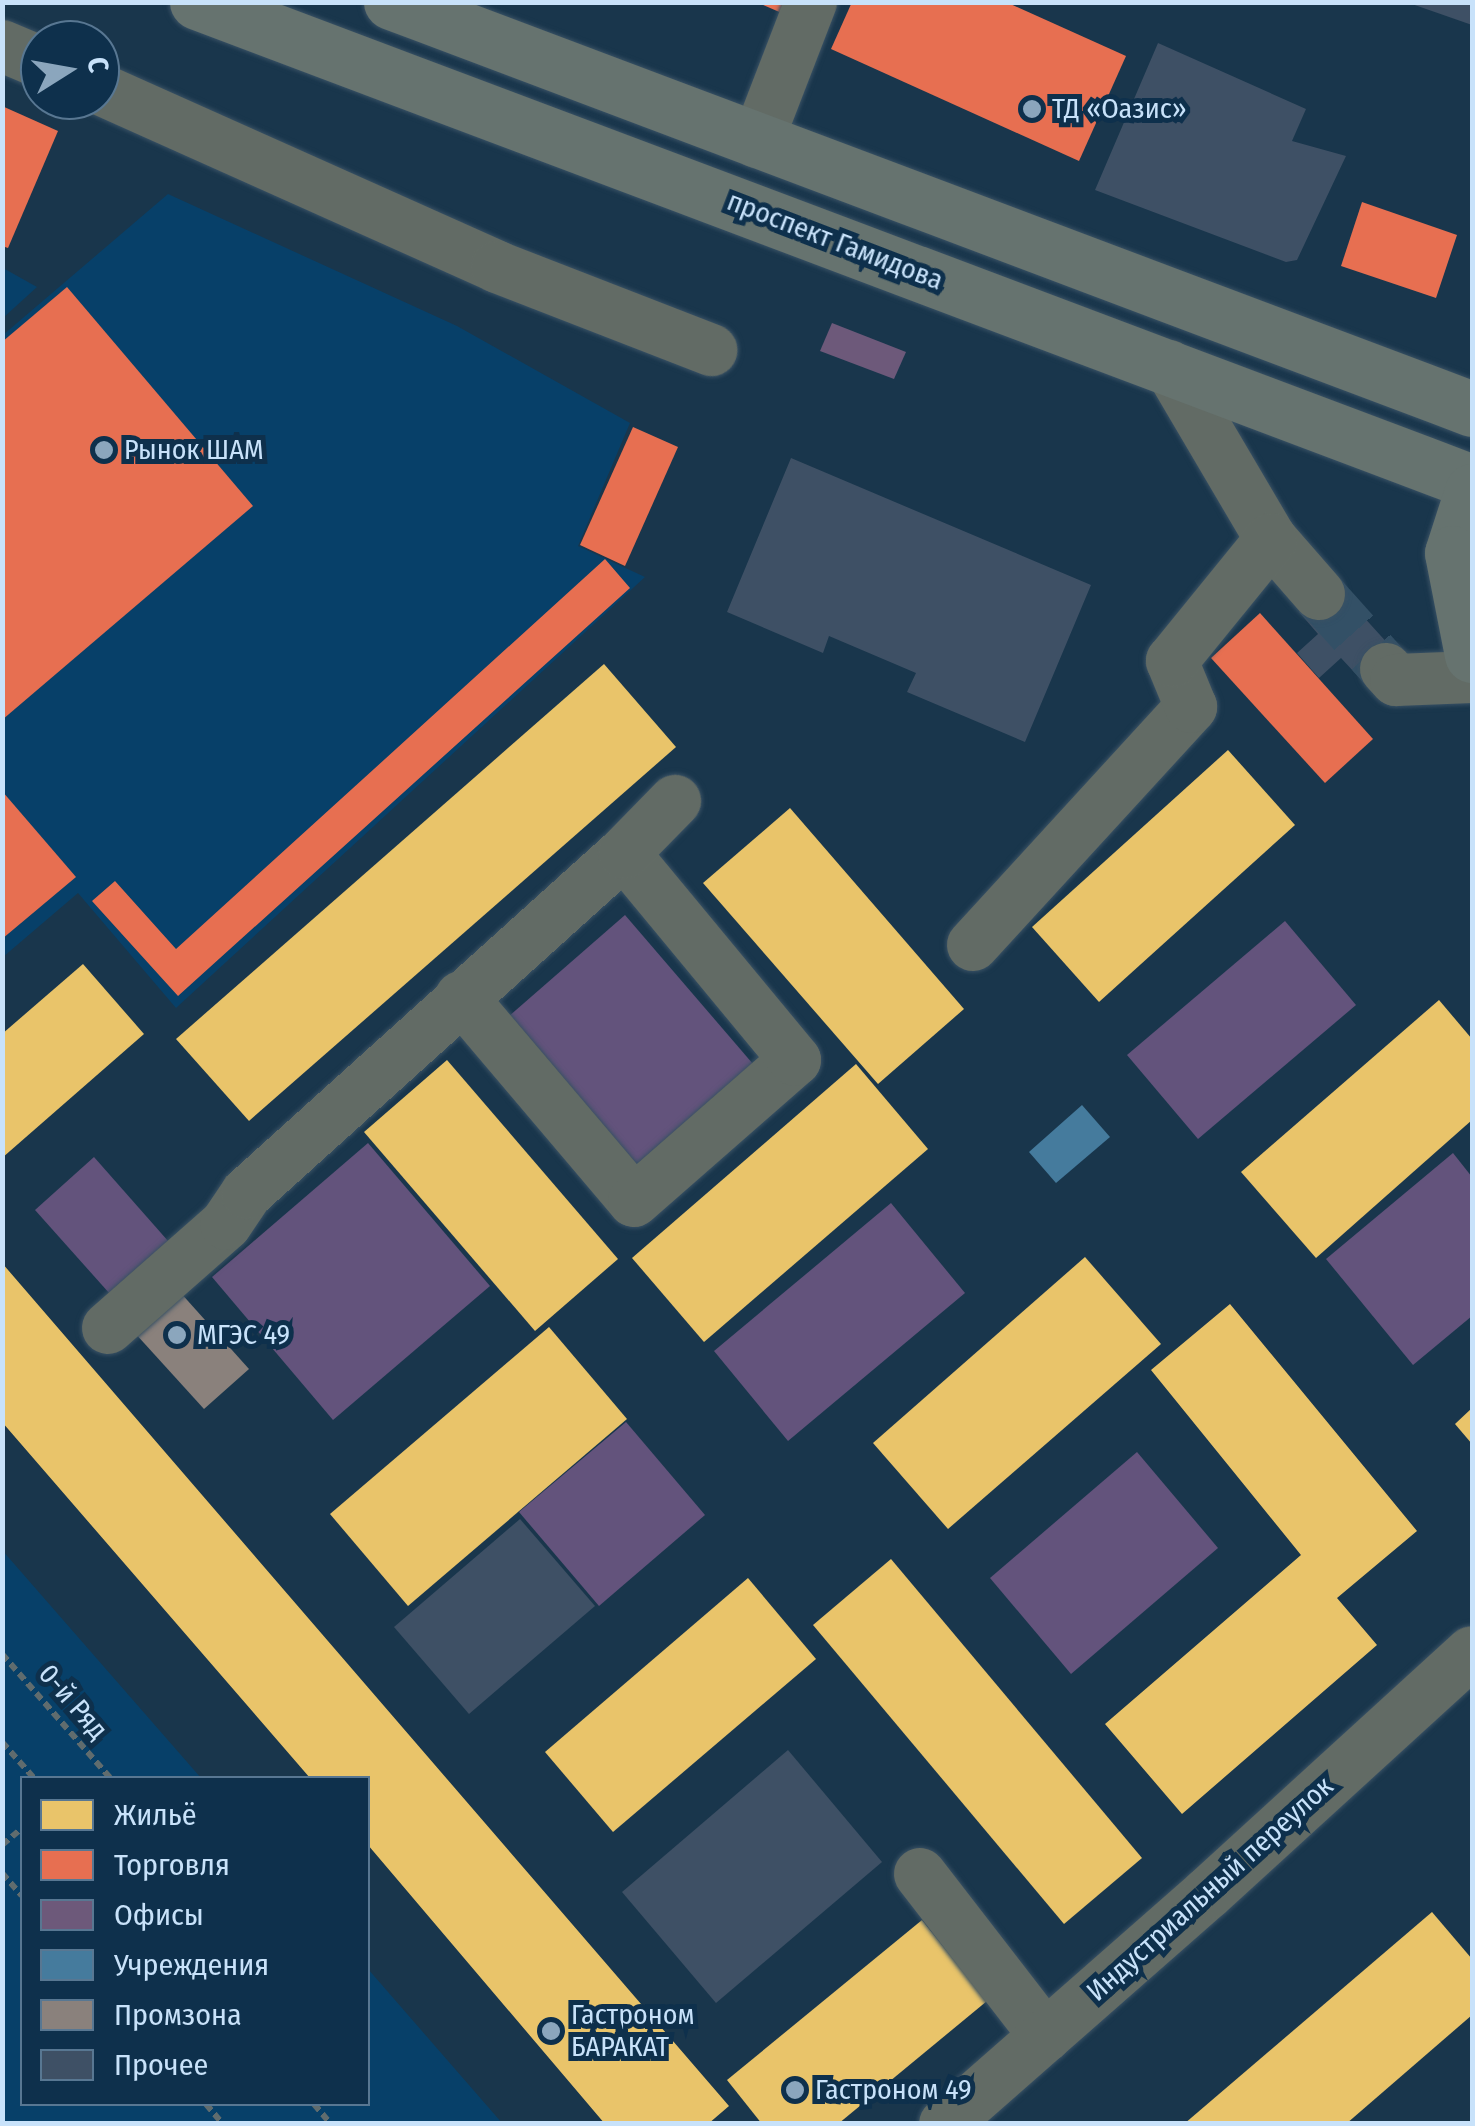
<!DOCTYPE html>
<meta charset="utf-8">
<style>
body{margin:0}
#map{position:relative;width:1475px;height:2126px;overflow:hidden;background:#19364c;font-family:"Fira Sans Condensed",sans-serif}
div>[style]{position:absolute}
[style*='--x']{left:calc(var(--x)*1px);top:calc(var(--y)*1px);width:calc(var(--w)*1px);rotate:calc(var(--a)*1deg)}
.built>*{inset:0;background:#074069}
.green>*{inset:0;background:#63537c}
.homes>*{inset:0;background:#e9c46a}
.shops>*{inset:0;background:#e76f51}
.offices>*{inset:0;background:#6d597a}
.public>*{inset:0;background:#457b9d}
.industry>*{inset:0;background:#8a817c}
.building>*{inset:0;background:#3e5065}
.minor-tunnel>*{height:52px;margin-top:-26px;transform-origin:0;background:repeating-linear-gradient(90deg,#335066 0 52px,transparent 0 78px)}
.path>*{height:6px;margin-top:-3px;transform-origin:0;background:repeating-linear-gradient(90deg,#606c6e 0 8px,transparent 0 13px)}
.roads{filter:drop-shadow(0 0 2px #395164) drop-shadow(0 0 2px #395164)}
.minor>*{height:52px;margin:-26px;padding:0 26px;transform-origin:26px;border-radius:26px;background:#626b65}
.major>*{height:55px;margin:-27.5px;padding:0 27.5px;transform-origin:27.5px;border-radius:27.5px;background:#66736f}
.dots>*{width:28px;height:28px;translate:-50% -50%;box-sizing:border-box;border:5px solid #0e304c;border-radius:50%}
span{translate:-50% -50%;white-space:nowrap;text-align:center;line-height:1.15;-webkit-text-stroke:10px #0e304c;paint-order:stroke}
.poi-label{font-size:28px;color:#c8e2fa}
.left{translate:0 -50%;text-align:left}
.street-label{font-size:28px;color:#c8e2fa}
.frame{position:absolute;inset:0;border:5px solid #c8e2fa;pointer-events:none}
.legend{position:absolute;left:20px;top:1776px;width:350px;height:330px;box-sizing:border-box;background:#0e304c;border:2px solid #587792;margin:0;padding:12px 18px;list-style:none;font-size:30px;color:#c8e2fa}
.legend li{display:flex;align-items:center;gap:20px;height:50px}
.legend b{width:50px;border:2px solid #587792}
.north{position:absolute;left:20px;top:20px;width:100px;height:100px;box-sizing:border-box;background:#0e304c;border:2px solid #587792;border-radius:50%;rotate:79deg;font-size:28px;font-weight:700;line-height:40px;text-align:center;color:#c8e2fa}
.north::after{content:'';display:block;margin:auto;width:35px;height:45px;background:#8ba6bd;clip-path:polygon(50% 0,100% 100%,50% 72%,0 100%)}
</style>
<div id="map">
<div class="built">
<i style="clip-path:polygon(168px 194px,457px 326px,630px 423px,578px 546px,645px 577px,176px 1008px,78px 893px,3px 957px,3px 335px)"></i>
<i style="clip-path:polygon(3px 268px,37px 287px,3px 318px,2px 318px)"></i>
<i style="clip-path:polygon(2px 1550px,201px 1778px,22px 1778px,22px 2104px,368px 2104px,368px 1969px,502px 2123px,3px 2123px)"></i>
</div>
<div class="green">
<i style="clip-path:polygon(625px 915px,753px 1064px,637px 1165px,508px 1017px)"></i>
<i style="clip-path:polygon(1285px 921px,1356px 1005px,1198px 1139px,1127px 1055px)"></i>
<i style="clip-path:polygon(368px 1143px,490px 1286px,333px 1420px,212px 1277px)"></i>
<i style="clip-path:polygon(1453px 1153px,1472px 1177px,1472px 1316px,1413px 1365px,1326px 1259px)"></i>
<i style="clip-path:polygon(94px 1157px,176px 1250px,118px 1303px,35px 1210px)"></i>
<i style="clip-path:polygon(891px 1203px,965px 1293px,788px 1441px,714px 1351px)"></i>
<i style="clip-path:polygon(626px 1422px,705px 1515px,599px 1606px,519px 1512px)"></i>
<i style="clip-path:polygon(1137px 1452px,1218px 1548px,1071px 1674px,990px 1578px)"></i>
</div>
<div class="homes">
<i style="clip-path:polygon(604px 664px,676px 747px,249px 1121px,176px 1039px)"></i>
<i style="clip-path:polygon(1228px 750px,1295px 825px,1099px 1002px,1032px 927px)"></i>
<i style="clip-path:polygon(790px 808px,964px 1009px,878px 1084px,703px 883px)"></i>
<i style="clip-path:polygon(83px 964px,144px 1034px,2px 1158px,2px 1034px)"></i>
<i style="clip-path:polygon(1439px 1000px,1472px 1039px,1472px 1120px,1316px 1258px,1241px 1172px)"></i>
<i style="clip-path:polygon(447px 1060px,618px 1259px,535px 1331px,364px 1132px)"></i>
<i style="clip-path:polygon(856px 1064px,928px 1149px,704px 1342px,632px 1258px)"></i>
<i style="clip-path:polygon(1085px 1257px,1161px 1344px,948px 1529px,873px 1443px)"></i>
<i style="clip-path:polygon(2px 1263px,729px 2106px,708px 2124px,605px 2124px,368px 1845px,368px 1778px,310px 1778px,2px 1422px)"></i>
<i style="clip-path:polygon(1230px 1304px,1417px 1531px,1337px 1598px,1377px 1645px,1182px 1814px,1105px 1724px,1301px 1555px,1151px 1370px)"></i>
<i style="clip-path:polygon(549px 1327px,627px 1419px,408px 1606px,330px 1514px)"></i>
<i style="clip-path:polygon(1472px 1408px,1472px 1444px,1455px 1424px)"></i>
<i style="clip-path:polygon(891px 1559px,1142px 1858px,1064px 1924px,813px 1625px)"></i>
<i style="clip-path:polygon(748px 1578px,816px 1659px,613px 1832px,545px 1752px)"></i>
<i style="clip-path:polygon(1432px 1912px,1472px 1959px,1472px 2015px,1346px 2124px,1184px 2124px)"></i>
<i style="clip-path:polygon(922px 1920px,987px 2001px,838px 2124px,762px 2124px,727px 2080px)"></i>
</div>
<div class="shops">
<i style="clip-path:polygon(756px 2px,789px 2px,784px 14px)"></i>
<i style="clip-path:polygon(852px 2px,1006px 2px,1126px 56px,1079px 161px,831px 49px)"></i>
<i style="clip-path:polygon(2px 106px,58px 131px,8px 248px,2px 246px)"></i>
<i style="clip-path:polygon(1362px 202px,1457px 235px,1436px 298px,1341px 266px)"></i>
<i style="clip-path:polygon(67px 287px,253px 506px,2px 720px,2px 342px)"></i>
<i style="clip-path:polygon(633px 427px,678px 447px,625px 566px,580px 545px)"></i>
<i style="clip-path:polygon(605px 559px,630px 588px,178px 996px,92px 901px,115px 881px,176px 949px)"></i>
<i style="clip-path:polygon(1260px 613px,1373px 739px,1325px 783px,1211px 658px)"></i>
<i style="clip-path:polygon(2px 791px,76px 877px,2px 939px)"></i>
</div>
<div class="offices">
<i style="clip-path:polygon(832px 323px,906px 352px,894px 379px,820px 351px)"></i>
</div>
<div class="public">
<i style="clip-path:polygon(1082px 1105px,1110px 1137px,1056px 1183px,1029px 1152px)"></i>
</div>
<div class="industry">
<i style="clip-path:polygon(179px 1291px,249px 1369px,204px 1409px,134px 1332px)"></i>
</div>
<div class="building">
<i style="clip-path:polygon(1409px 2px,1472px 2px,1472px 25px,1409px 3px)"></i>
<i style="clip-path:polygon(1158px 43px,1306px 109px,1292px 141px,1346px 156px,1297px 260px,1286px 262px,1095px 190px)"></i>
<i style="clip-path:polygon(791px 458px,1091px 585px,1025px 742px,907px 692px,916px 673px,829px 636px,823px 653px,727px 612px)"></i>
<i style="clip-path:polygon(1332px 582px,1400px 657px,1367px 686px,1341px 658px,1319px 678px,1297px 653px,1318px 634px,1299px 612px)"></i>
<i style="clip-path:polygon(520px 1519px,595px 1606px,469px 1714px,394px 1627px)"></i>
<i style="clip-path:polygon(788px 1750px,882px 1862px,716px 2003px,622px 1892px)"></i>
</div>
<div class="minor-tunnel">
<i style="--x:1319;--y:594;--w:101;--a:48.2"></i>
</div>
<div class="path">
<i style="--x:2;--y:1654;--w:164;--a:48.9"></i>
<i style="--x:2;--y:1742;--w:48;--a:48.4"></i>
<i style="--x:2;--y:1845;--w:26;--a:-40"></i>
<i style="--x:2;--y:1873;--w:30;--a:49"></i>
<i style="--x:206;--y:2104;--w:26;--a:50"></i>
<i style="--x:314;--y:2104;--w:26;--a:50"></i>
</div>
<div class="roads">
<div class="minor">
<i style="--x:2;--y:46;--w:41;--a:22.8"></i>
<i style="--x:100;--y:89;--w:435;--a:24.1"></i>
<i style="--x:497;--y:267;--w:230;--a:21.2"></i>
<i style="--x:757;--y:142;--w:150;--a:-68.9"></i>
<i style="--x:1169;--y:366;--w:201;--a:59.5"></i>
<i style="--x:1271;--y:539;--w:73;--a:48.9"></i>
<i style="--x:1386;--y:669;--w:15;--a:48"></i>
<i style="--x:1396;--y:680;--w:76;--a:-2.3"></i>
<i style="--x:973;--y:945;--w:323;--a:-47.5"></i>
<i style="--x:1191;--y:707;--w:50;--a:-112.4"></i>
<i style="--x:1172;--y:661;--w:157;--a:-50.9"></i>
<i style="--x:461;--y:997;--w:267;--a:49.7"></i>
<i style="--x:634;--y:1201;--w:214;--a:-41.2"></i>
<i style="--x:795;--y:1060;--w:268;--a:-129.6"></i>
<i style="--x:108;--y:1328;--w:157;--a:-41.4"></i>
<i style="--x:226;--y:1224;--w:37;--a:-56"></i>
<i style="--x:247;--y:1193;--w:508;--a:-42.05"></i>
<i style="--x:624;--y:853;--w:73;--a:-45.6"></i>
<i style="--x:920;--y:1874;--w:205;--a:52.3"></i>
<i style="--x:945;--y:2124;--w:350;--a:-41.3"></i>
<i style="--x:1208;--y:1893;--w:357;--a:-42.4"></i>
</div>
<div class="major">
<i style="--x:197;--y:2;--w:1362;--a:20.63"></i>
<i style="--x:391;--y:2;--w:1155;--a:20.63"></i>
<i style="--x:1472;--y:491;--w:65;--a:107.9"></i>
<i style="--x:1452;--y:553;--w:104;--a:78.9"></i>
</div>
</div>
<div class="dots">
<i style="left:1032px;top:109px;background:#8ba6bd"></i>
<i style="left:104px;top:450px;background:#8ba6bd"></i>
<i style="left:177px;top:1335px;background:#8ba6bd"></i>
<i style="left:551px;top:2031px;background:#8ba6bd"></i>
<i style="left:795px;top:2090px;background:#8ba6bd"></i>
</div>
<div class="poi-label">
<span class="left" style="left:1052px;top:109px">ТД «Оазис»</span>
<span class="left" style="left:124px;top:450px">Рынок ШАМ</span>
<span class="left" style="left:197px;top:1335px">МГЭС 49</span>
<span class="left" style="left:571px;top:2031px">Гастроном<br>БАРАКАТ</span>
<span class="left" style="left:815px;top:2090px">Гастроном 49</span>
</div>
<div class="street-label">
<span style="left:835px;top:241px;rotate:21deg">проспект Гамидова</span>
<span style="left:73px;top:1702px;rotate:49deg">0-й Ряд</span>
<span style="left:1210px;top:1889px;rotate:-42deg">Индустриальный переулок</span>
</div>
<div class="frame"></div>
<ul class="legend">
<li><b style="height:28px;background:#e9c46a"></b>Жильё</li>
<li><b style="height:28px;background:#e76f51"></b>Торговля</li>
<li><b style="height:28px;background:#6d597a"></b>Офисы</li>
<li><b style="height:28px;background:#457b9d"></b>Учреждения</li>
<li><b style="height:28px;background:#8a817c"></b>Промзона</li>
<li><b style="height:28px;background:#3e5065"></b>Прочее</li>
</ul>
<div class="north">С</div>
</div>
